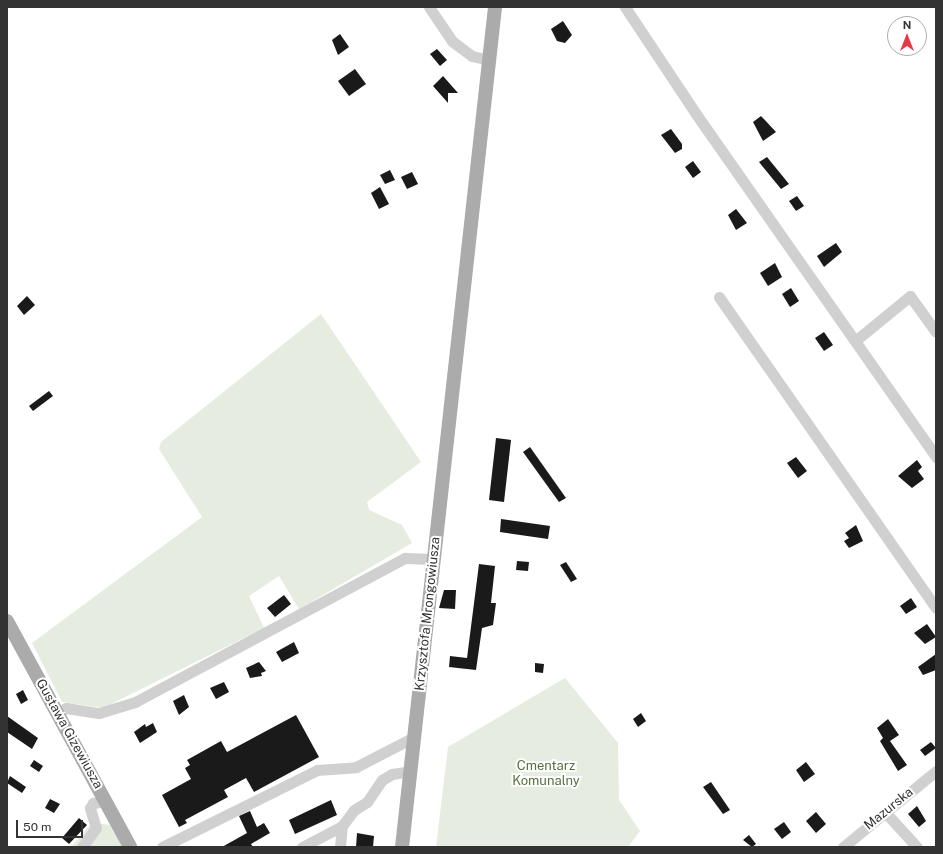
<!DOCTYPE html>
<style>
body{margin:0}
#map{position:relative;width:943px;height:854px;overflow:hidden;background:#fff;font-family:"Public Sans",sans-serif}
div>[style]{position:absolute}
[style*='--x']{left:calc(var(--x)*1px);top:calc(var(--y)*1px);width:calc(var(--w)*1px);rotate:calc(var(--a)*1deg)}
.green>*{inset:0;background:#e6ecdf}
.building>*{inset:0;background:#1a1a1a}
.minor>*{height:11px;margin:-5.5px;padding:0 5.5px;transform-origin:5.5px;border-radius:5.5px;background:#d0d0d0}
.major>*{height:14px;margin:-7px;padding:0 7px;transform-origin:7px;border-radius:7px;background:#ababab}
span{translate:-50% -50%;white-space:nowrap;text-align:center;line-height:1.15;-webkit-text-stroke:4px #fff;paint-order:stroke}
.street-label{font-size:13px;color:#333}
.park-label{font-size:13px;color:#56703f}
.frame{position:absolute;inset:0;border:8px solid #333;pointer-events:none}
.north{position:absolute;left:887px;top:16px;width:40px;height:40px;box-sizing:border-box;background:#fff;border:1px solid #adadad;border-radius:50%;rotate:0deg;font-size:11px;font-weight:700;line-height:16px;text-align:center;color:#333}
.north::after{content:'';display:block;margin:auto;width:14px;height:18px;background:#e63946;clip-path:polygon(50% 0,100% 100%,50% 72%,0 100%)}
.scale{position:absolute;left:16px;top:820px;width:67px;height:18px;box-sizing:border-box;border:2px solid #333;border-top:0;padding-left:5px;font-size:12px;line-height:14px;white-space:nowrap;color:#333;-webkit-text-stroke:3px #fff;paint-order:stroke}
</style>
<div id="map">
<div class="green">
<i style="clip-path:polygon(321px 314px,421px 462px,367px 502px,369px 510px,402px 525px,412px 543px,299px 609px,279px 576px,249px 596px,264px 628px,103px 708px,62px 702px,32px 643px,202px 517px,159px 449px,161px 442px)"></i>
<i style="clip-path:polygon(565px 678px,618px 743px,619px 800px,640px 831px,628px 847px,436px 847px,448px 747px)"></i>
<i style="clip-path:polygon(92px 823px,112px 825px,124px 847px,71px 847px)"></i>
</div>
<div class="building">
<i style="clip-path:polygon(563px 21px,572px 35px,565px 43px,557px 41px,551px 29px)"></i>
<i style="clip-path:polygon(340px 34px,349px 47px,338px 55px,332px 40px)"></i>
<i style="clip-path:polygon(437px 49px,447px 60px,440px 66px,430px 54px)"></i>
<i style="clip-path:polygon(355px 69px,366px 84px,349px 96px,338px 81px)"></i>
<i style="clip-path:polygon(443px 76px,458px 93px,448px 93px,448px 103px,433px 86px)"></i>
<i style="clip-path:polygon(761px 116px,776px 132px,763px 141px,753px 122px)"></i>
<i style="clip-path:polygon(671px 129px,682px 144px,682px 149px,675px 153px,661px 135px)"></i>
<i style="clip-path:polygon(767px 157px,789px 184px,781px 189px,759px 162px)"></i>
<i style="clip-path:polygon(693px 161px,701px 172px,693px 178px,685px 167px)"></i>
<i style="clip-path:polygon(390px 170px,395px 180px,385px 184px,380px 175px)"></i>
<i style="clip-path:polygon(412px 172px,418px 184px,407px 189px,401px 177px)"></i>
<i style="clip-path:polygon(380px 187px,389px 204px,379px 209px,371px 193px)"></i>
<i style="clip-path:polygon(797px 196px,804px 206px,796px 211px,789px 201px)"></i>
<i style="clip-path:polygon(736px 209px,747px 223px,736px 230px,728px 215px)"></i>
<i style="clip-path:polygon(836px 243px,842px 252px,824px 267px,817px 256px)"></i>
<i style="clip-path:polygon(775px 263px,782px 277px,768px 286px,760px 273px)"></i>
<i style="clip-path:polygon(791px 288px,799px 301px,790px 307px,782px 294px)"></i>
<i style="clip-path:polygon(27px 296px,35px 305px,24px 315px,17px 306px)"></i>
<i style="clip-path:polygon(824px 332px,833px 345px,824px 351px,815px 338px)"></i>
<i style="clip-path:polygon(49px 391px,53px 396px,33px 411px,29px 406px)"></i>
<i style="clip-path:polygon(496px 438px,511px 440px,504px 502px,489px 500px)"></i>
<i style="clip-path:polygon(530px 447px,566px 498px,559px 502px,523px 452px)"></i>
<i style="clip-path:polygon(796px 457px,807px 471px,798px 478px,787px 463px)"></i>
<i style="clip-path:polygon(917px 460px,922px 467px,918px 471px,924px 479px,912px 488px,898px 476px)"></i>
<i style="clip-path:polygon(501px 519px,550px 526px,548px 539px,500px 532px)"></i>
<i style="clip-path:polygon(856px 525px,863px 541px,849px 548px,844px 541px,849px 538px,845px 533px)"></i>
<i style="clip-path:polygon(517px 561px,529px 562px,528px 571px,516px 570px)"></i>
<i style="clip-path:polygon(566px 562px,577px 579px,571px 582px,560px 565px)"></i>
<i style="clip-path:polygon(479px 564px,495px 566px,491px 603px,496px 603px,493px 625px,482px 628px,476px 670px,449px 667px,450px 656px,467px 658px)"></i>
<i style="clip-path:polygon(444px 590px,456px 590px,455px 609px,439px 608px)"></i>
<i style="clip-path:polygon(284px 595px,291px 604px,275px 617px,267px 608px)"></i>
<i style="clip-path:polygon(911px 598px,917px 607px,906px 614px,900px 606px)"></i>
<i style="clip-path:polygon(927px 624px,936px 637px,925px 644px,914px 633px)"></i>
<i style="clip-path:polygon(294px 642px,299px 653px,282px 662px,276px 652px)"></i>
<i style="clip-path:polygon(936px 654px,936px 670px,923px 675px,918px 667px)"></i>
<i style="clip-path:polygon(259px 662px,266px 671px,261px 673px,262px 676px,250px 678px,246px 668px)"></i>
<i style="clip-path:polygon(535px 663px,544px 664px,543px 673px,535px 672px)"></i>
<i style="clip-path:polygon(224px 682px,229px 692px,216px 699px,210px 688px)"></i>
<i style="clip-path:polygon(23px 690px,28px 700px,21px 704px,16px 694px)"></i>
<i style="clip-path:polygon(184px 695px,189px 707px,179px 715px,173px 701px)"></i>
<i style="clip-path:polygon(641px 713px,646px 721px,638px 727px,633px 719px)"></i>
<i style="clip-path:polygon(296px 715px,319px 757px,254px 792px,246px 778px,224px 790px,228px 797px,185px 820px,187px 823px,179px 827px,162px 795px,191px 779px,185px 768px,190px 765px,187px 760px,221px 741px,227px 752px)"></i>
<i style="clip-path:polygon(7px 716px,38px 738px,32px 749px,7px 732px)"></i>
<i style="clip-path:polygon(888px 719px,899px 735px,890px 741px,907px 765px,898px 771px,880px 741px,883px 738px,877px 728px)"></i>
<i style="clip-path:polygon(153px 723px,157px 732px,140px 743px,134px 732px,145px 724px,146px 727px)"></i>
<i style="clip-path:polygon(931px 742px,936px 748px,925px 756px,920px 750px)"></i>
<i style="clip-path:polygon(34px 760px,43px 766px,39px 772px,30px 766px)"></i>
<i style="clip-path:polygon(806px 762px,815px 774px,804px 782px,796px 770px)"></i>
<i style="clip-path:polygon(10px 776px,26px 787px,22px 793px,7px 783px)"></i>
<i style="clip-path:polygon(711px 782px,730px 810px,723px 814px,703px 787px)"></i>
<i style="clip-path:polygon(50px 799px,60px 804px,54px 813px,45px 808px)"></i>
<i style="clip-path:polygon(331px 800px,337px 815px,295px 834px,289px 820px)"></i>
<i style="clip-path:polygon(917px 806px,926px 821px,919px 827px,908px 814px)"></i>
<i style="clip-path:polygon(250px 811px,257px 827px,264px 823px,270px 833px,251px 844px,253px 847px,222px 847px,247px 833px,239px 816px)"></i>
<i style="clip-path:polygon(816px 812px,826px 824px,816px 833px,806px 821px)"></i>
<i style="clip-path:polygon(79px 818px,87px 825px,69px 844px,62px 838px)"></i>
<i style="clip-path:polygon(784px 822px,791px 832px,782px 839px,774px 829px)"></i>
<i style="clip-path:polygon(357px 833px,374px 836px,373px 847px,356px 847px)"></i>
<i style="clip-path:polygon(749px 835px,756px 844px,752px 847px,743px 840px)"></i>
</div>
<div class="minor">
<i style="--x:429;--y:7;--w:41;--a:55.9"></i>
<i style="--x:452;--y:41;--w:25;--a:37"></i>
<i style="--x:472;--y:56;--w:17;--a:13"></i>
<i style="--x:625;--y:7;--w:128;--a:56.4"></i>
<i style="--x:696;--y:114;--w:419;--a:55"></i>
<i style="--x:719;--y:297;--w:379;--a:55.1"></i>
<i style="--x:855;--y:341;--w:71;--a:-39.3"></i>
<i style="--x:910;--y:296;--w:44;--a:54.2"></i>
<i style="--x:57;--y:712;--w:10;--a:-24"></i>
<i style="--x:66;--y:708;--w:33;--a:9"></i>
<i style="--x:99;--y:713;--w:38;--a:-17"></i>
<i style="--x:135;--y:702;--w:306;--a:-28.1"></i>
<i style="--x:405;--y:558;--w:29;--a:2"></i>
<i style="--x:885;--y:812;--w:47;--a:47.6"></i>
<i style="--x:82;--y:847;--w:24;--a:-54"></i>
<i style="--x:96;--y:828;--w:21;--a:-107"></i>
<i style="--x:90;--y:808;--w:6;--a:-59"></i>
<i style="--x:93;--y:803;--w:13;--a:-9"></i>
<i style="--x:162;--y:847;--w:173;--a:-26.4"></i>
<i style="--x:317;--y:770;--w:39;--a:-4"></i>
<i style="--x:356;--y:767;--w:65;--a:-27.3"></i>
<i style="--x:302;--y:847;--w:45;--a:-27.7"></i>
<i style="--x:342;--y:826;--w:20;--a:-53"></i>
<i style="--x:354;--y:810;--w:15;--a:-32"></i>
<i style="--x:367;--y:802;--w:27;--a:-56"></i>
<i style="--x:382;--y:780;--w:12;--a:-31"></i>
<i style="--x:392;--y:774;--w:18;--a:-9"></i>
<i style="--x:340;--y:847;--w:21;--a:-85"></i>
<i style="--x:843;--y:847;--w:120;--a:-39.3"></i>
</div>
<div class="major">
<i style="--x:7;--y:621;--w:257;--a:61.4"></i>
<i style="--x:402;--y:847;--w:845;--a:-83.68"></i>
</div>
<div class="street-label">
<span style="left:428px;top:614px;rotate:-84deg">Krzysztofa Mrongowiusza</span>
<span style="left:69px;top:734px;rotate:61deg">Gustawa Gizewiusza</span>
<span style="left:889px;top:809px;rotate:-39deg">Mazurska</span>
</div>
<div class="park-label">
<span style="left:546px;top:774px">Cmentarz<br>Komunalny</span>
</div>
<div class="frame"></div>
<div class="north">N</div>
<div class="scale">50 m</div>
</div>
